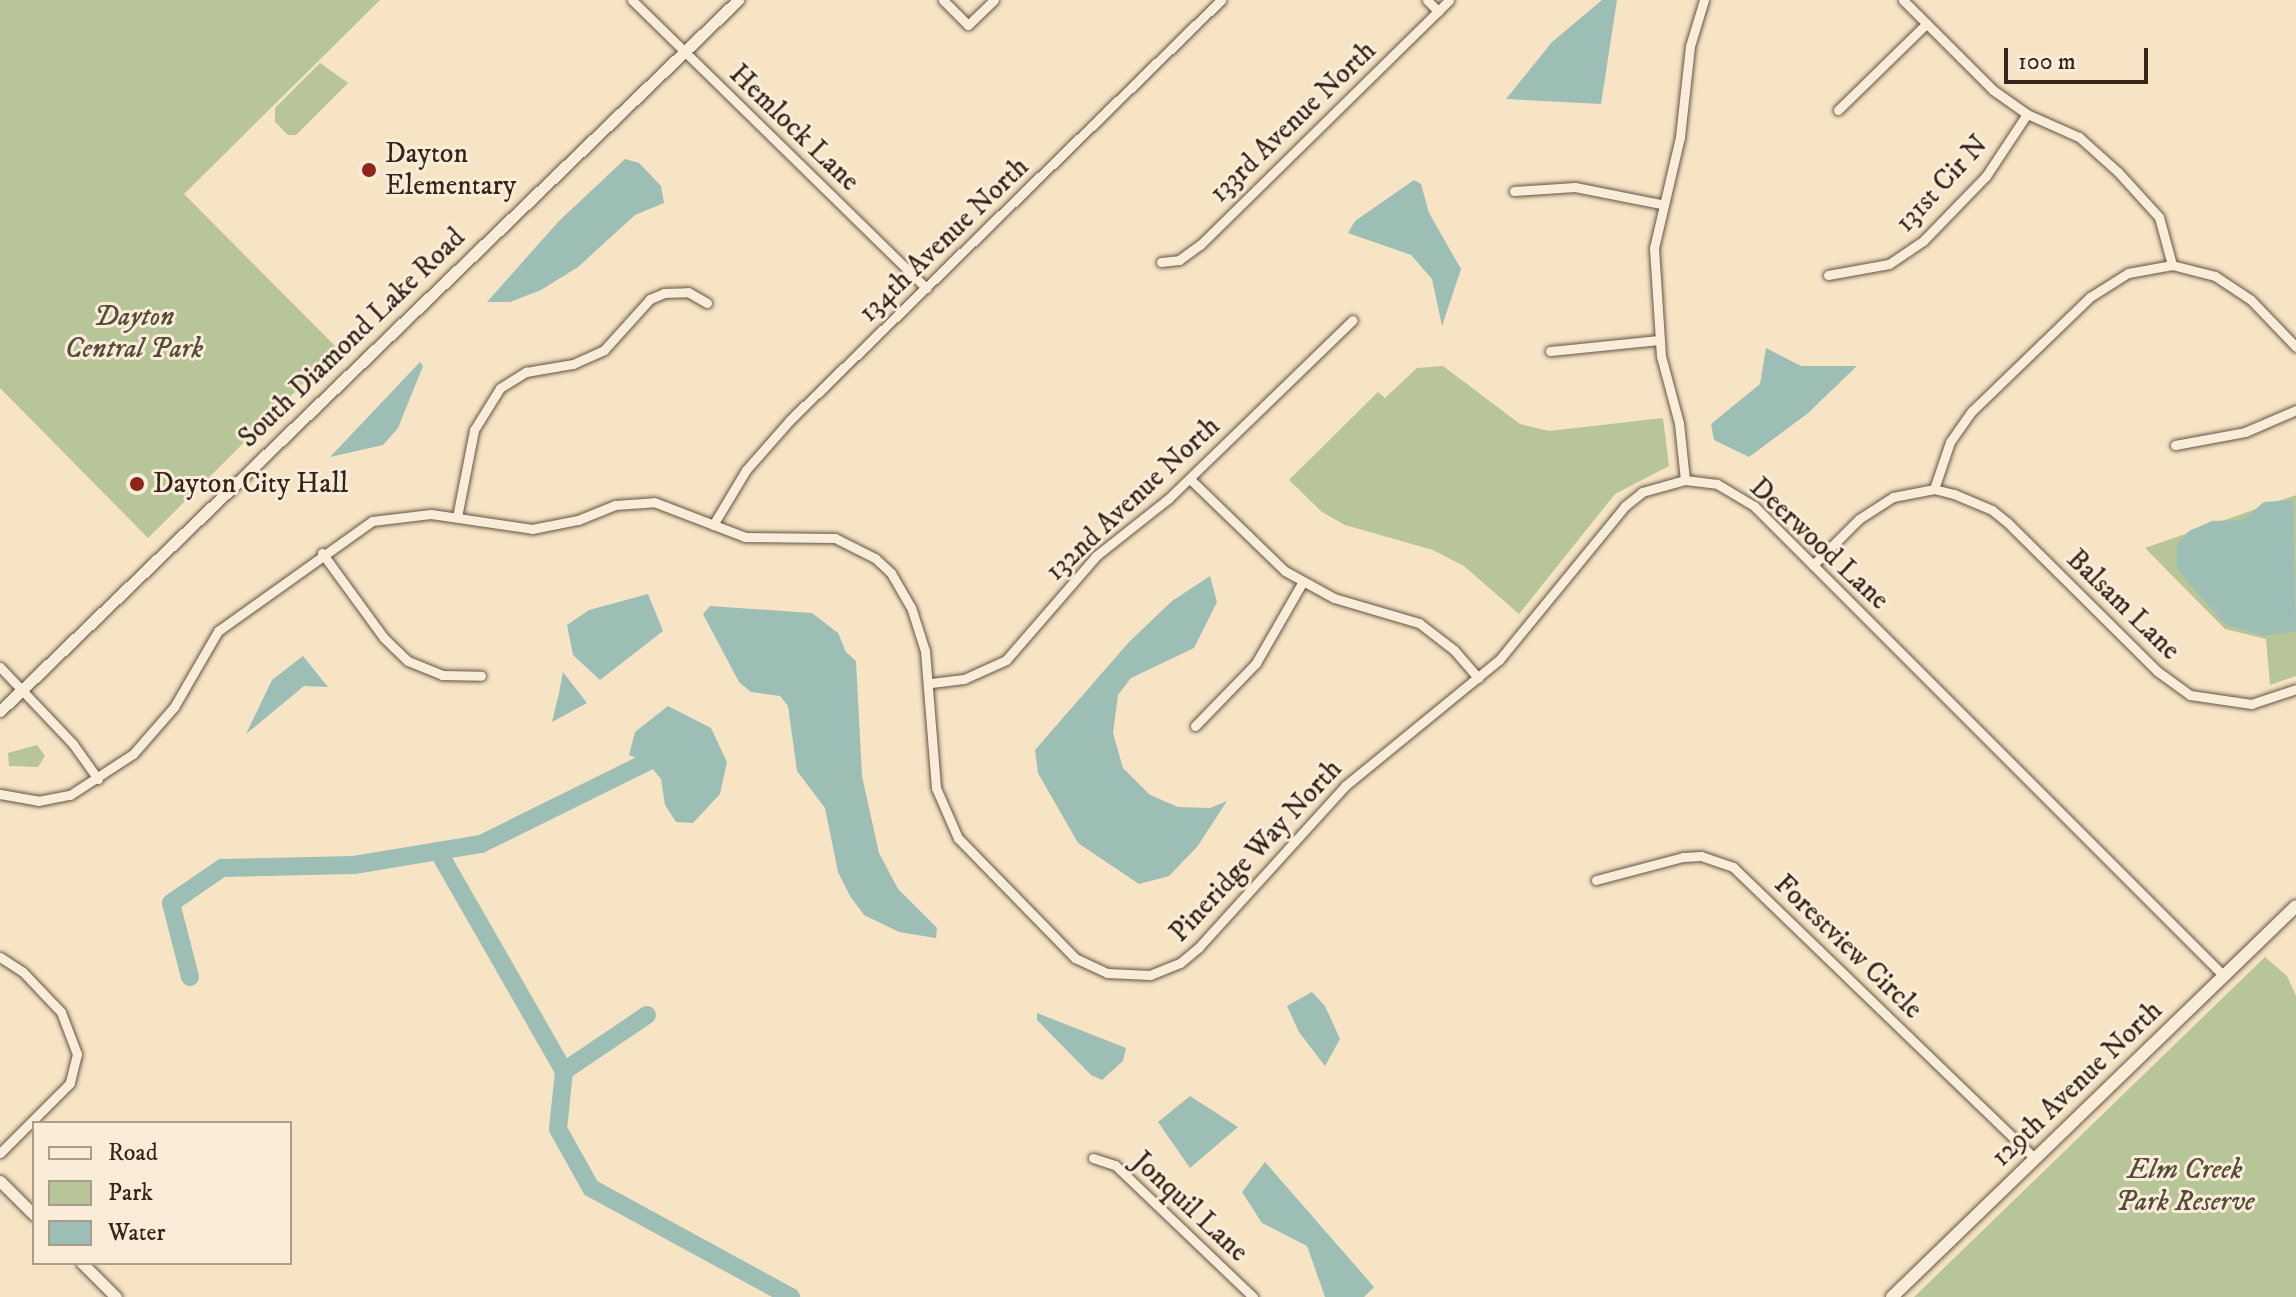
<!DOCTYPE html>
<style>
body{margin:0}
#map{position:relative;width:2296px;height:1297px;overflow:hidden;background:#f6e4c5;font-family:"IM FELL DW Pica",serif}
div>[style]{position:absolute}
[style*='--x']{left:calc(var(--x)*1px);top:calc(var(--y)*1px);width:calc(var(--w)*1px);rotate:calc(var(--a)*1deg)}
.green>*{inset:0;background:#b7c598}
.water>*{inset:0;background:#9dbeb5}
.river>*{height:18px;margin:-9px;padding:0 9px;transform-origin:9px;border-radius:9px;background:#9dbeb5}
.roads{filter:drop-shadow(0 0 2px #655444) drop-shadow(0 0 2px #655444)}
.minor>*{height:9px;margin:-4.5px;padding:0 4.5px;transform-origin:4.5px;border-radius:4.5px;background:#f9edd9}
.tertiary>*{height:11px;margin:-5.5px;padding:0 5.5px;transform-origin:5.5px;border-radius:5.5px;background:#f9edd9}
.secondary>*{height:12px;margin:-6px;padding:0 6px;transform-origin:6px;border-radius:6px;background:#f9edd9}
.dots>*{width:22px;height:22px;translate:-50% -50%;box-sizing:border-box;border:4px solid #f9edd9;border-radius:50%}
span{translate:-50% -50%;white-space:nowrap;text-align:center;line-height:1.15;-webkit-text-stroke:6px #f9edd9;paint-order:stroke}
.street-label{font-size:28px;color:#352419}
.poi-label{font-size:28px;color:#352419}
.left{translate:0 -50%;text-align:left}
.park-label{font-size:28px;color:#564c39;font-style:italic}
.legend{position:absolute;left:32px;top:1121px;width:260px;height:144px;box-sizing:border-box;background:#f9edd9;border:2px solid #ab9d8c;margin:0;padding:10px 14px;list-style:none;font-size:24px;color:#352419}
.legend li{display:flex;align-items:center;gap:16px;height:40px}
.legend b{width:40px;border:2px solid #ab9d8c}
.scale{position:absolute;left:2004px;top:48px;width:144px;height:36px;box-sizing:border-box;border:4px solid #352419;border-top:0;padding-left:10px;font-size:24px;line-height:28px;white-space:nowrap;color:#352419;-webkit-text-stroke:6px #f9edd9;paint-order:stroke}
</style>
<div id="map">
<div class="green">
<i style="clip-path:polygon(0 0,380px 0,184px 194px,338px 349px,148px 538px,0 388px)"></i>
<i style="clip-path:polygon(320px 63px,348px 83px,296px 135px,288px 135px,275px 122px,275px 108px)"></i>
<i style="clip-path:polygon(1443px 366px,1520px 424px,1549px 431px,1663px 418px,1669px 466px,1615px 494px,1519px 614px,1464px 566px,1433px 550px,1345px 525px,1322px 512px,1289px 480px,1378px 392px,1385px 398px,1417px 368px)"></i>
<i style="clip-path:polygon(2296px 495px,2296px 676px,2270px 685px,2266px 639px,2225px 629px,2145px 548px)"></i>
<i style="clip-path:polygon(37px 745px,45px 756px,38px 767px,9px 766px,8px 753px)"></i>
<i style="clip-path:polygon(2265px 957px,2287px 976px,2296px 996px,2296px 1297px,1914px 1297px)"></i>
</div>
<div class="water">
<i style="clip-path:polygon(1602px 0,1617px 0,1601px 104px,1506px 99px,1552px 42px)"></i>
<i style="clip-path:polygon(625px 159px,639px 163px,661px 186px,664px 203px,635px 215px,578px 267px,541px 290px,510px 302px,487px 302px,559px 221px)"></i>
<i style="clip-path:polygon(1414px 180px,1421px 184px,1429px 213px,1461px 269px,1442px 326px,1432px 279px,1411px 255px,1348px 233px,1355px 221px)"></i>
<i style="clip-path:polygon(1766px 348px,1801px 366px,1857px 366px,1807px 414px,1749px 457px,1714px 440px,1711px 424px,1760px 384px)"></i>
<i style="clip-path:polygon(420px 362px,423px 366px,398px 428px,383px 445px,330px 457px)"></i>
<i style="clip-path:polygon(2293px 500px,2296px 631px,2265px 636px,2226px 625px,2177px 569px,2177px 545px,2189px 531px,2212px 521px,2243px 520px,2264px 502px)"></i>
<i style="clip-path:polygon(1210px 576px,1217px 602px,1194px 648px,1131px 678px,1118px 695px,1113px 733px,1123px 768px,1150px 795px,1178px 807px,1210px 808px,1227px 801px,1197px 847px,1169px 876px,1139px 884px,1078px 843px,1038px 773px,1035px 750px,1129px 642px,1172px 601px)"></i>
<i style="clip-path:polygon(648px 594px,663px 631px,600px 680px,573px 655px,567px 625px,589px 610px)"></i>
<i style="clip-path:polygon(710px 606px,812px 613px,838px 633px,846px 652px,856px 661px,862px 776px,879px 853px,898px 889px,937px 928px,936px 938px,899px 932px,864px 915px,850px 896px,838px 872px,825px 808px,797px 771px,788px 706px,780px 696px,751px 692px,739px 682px,703px 614px)"></i>
<i style="clip-path:polygon(303px 656px,328px 687px,304px 686px,246px 734px,272px 680px)"></i>
<i style="clip-path:polygon(563px 672px,587px 703px,552px 722px,559px 693px)"></i>
<i style="clip-path:polygon(668px 706px,711px 728px,727px 762px,720px 794px,693px 823px,676px 822px,665px 805px,661px 779px,647px 762px,629px 755px,635px 732px)"></i>
<i style="clip-path:polygon(1312px 992px,1325px 1006px,1340px 1039px,1325px 1066px,1299px 1032px,1287px 1006px)"></i>
<i style="clip-path:polygon(1037px 1013px,1126px 1048px,1123px 1061px,1102px 1080px,1091px 1075px,1037px 1020px)"></i>
<i style="clip-path:polygon(1190px 1096px,1238px 1127px,1190px 1168px,1158px 1122px)"></i>
<i style="clip-path:polygon(1265px 1162px,1374px 1287px,1364px 1297px,1325px 1297px,1307px 1246px,1262px 1223px,1242px 1192px)"></i>
</div>
<div class="river">
<i style="--x:438;--y:851;--w:254;--a:60.2"></i>
<i style="--x:564;--y:1071;--w:58;--a:95.9"></i>
<i style="--x:558;--y:1129;--w:68;--a:60.8"></i>
<i style="--x:591;--y:1188;--w:228;--a:28.6"></i>
<i style="--x:190;--y:977;--w:76;--a:-104.4"></i>
<i style="--x:171;--y:903;--w:62;--a:-34.5"></i>
<i style="--x:222;--y:868;--w:132;--a:-1.3"></i>
<i style="--x:354;--y:865;--w:129;--a:-9.4"></i>
<i style="--x:481;--y:844;--w:208;--a:-26.3"></i>
<i style="--x:564;--y:1071;--w:100;--a:-34"></i>
</div>
<div class="roads">
<div class="minor">
<i style="--x:632;--y:0;--w:412;--a:44.4"></i>
<i style="--x:943;--y:0;--w:35;--a:45"></i>
<i style="--x:968;--y:25;--w:36;--a:-44"></i>
<i style="--x:1427;--y:0;--w:16;--a:45"></i>
<i style="--x:1704;--y:0;--w:48;--a:106.9"></i>
<i style="--x:1690;--y:46;--w:92;--a:96.3"></i>
<i style="--x:1680;--y:137;--w:114;--a:103.2"></i>
<i style="--x:1654;--y:248;--w:108;--a:86.3"></i>
<i style="--x:1661;--y:356;--w:69;--a:75"></i>
<i style="--x:1679;--y:423;--w:57;--a:84"></i>
<i style="--x:1685;--y:480;--w:32;--a:7"></i>
<i style="--x:1717;--y:484;--w:43;--a:30.7"></i>
<i style="--x:1754;--y:506;--w:665;--a:45"></i>
<i style="--x:1903;--y:0;--w:127;--a:45"></i>
<i style="--x:1993;--y:90;--w:42;--a:35.2"></i>
<i style="--x:2027;--y:114;--w:57;--a:23.9"></i>
<i style="--x:2079;--y:137;--w:52;--a:41.9"></i>
<i style="--x:2118;--y:172;--w:61;--a:47.7"></i>
<i style="--x:2159;--y:217;--w:50;--a:74.8"></i>
<i style="--x:1838;--y:110;--w:123;--a:-44.3"></i>
<i style="--x:1514;--y:191;--w:61;--a:-3.8"></i>
<i style="--x:1575;--y:187;--w:88;--a:11.2"></i>
<i style="--x:1161;--y:262;--w:18;--a:-6"></i>
<i style="--x:1179;--y:260;--w:26;--a:-36"></i>
<i style="--x:1200;--y:245;--w:349;--a:-44.5"></i>
<i style="--x:1828;--y:275;--w:62;--a:-10.2"></i>
<i style="--x:1889;--y:264;--w:41;--a:-34.1"></i>
<i style="--x:1923;--y:241;--w:91;--a:-45.9"></i>
<i style="--x:1986;--y:176;--w:74;--a:-56.5"></i>
<i style="--x:1550;--y:351;--w:110;--a:-5.8"></i>
<i style="--x:2175;--y:445;--w:71;--a:-10.5"></i>
<i style="--x:2245;--y:432;--w:56;--a:-23.3"></i>
<i style="--x:1190;--y:479;--w:132;--a:44.1"></i>
<i style="--x:1285;--y:571;--w:56;--a:28.9"></i>
<i style="--x:1334;--y:598;--w:89;--a:16.4"></i>
<i style="--x:1419;--y:623;--w:44;--a:37.6"></i>
<i style="--x:1454;--y:650;--w:37;--a:49"></i>
<i style="--x:1934;--y:489;--w:50;--a:-71.2"></i>
<i style="--x:1950;--y:442;--w:38;--a:-55"></i>
<i style="--x:1972;--y:411;--w:164;--a:-44"></i>
<i style="--x:2090;--y:297;--w:45;--a:-32.3"></i>
<i style="--x:2128;--y:273;--w:45;--a:-10.3"></i>
<i style="--x:2172;--y:265;--w:44;--a:14.3"></i>
<i style="--x:2215;--y:276;--w:43;--a:33.7"></i>
<i style="--x:2251;--y:300;--w:65;--a:46.2"></i>
<i style="--x:457;--y:517;--w:89;--a:-78.9"></i>
<i style="--x:474;--y:430;--w:49;--a:-58.2"></i>
<i style="--x:500;--y:388;--w:31;--a:-32"></i>
<i style="--x:526;--y:372;--w:48;--a:-9.7"></i>
<i style="--x:573;--y:364;--w:34;--a:-24"></i>
<i style="--x:604;--y:350;--w:69;--a:-48"></i>
<i style="--x:650;--y:299;--w:15;--a:-23"></i>
<i style="--x:664;--y:293;--w:24;--a:-2"></i>
<i style="--x:688;--y:292;--w:22;--a:30"></i>
<i style="--x:713;--y:525;--w:64;--a:-59"></i>
<i style="--x:746;--y:470;--w:67;--a:-48.7"></i>
<i style="--x:790;--y:420;--w:602;--a:-44.26"></i>
<i style="--x:322;--y:553;--w:105;--a:53.9"></i>
<i style="--x:384;--y:638;--w:33;--a:44"></i>
<i style="--x:408;--y:661;--w:37;--a:22"></i>
<i style="--x:442;--y:675;--w:39;--a:1"></i>
<i style="--x:1813;--y:565;--w:65;--a:-45"></i>
<i style="--x:1859;--y:519;--w:40;--a:-32.9"></i>
<i style="--x:1893;--y:497;--w:42;--a:-11"></i>
<i style="--x:1934;--y:489;--w:21;--a:14"></i>
<i style="--x:1954;--y:494;--w:41;--a:22.8"></i>
<i style="--x:1992;--y:510;--w:19;--a:39"></i>
<i style="--x:2007;--y:522;--w:211;--a:44.8"></i>
<i style="--x:2157;--y:671;--w:41;--a:36"></i>
<i style="--x:2190;--y:695;--w:62;--a:8.4"></i>
<i style="--x:2251;--y:704;--w:47;--a:-18.4"></i>
<i style="--x:0;--y:667;--w:106;--a:46.5"></i>
<i style="--x:73;--y:744;--w:43;--a:54.5"></i>
<i style="--x:931;--y:683;--w:33;--a:-7"></i>
<i style="--x:964;--y:679;--w:46;--a:-24.3"></i>
<i style="--x:1006;--y:660;--w:138;--a:-49.1"></i>
<i style="--x:1096;--y:556;--w:92;--a:-38.4"></i>
<i style="--x:1168;--y:499;--w:257;--a:-44.1"></i>
<i style="--x:1195;--y:726;--w:88;--a:-45.9"></i>
<i style="--x:1256;--y:663;--w:92;--a:-60.1"></i>
<i style="--x:0;--y:794;--w:39;--a:10"></i>
<i style="--x:38;--y:801;--w:33;--a:-11"></i>
<i style="--x:70;--y:795;--w:75;--a:-33.1"></i>
<i style="--x:133;--y:754;--w:62;--a:-48.9"></i>
<i style="--x:174;--y:707;--w:88;--a:-59.9"></i>
<i style="--x:218;--y:631;--w:189;--a:-35.5"></i>
<i style="--x:372;--y:521;--w:59;--a:-6.8"></i>
<i style="--x:431;--y:514;--w:102;--a:8.4"></i>
<i style="--x:532;--y:529;--w:47;--a:-11.1"></i>
<i style="--x:578;--y:520;--w:40;--a:-22"></i>
<i style="--x:615;--y:505;--w:39;--a:-4"></i>
<i style="--x:654;--y:502;--w:97;--a:21"></i>
<i style="--x:745;--y:537;--w:90;--a:0.6"></i>
<i style="--x:835;--y:538;--w:45;--a:26.6"></i>
<i style="--x:875;--y:558;--w:22;--a:43"></i>
<i style="--x:891;--y:573;--w:39;--a:60"></i>
<i style="--x:911;--y:607;--w:46;--a:72.3"></i>
<i style="--x:925;--y:651;--w:137;--a:85.4"></i>
<i style="--x:936;--y:788;--w:55;--a:66.3"></i>
<i style="--x:958;--y:838;--w:168;--a:45.7"></i>
<i style="--x:1075;--y:958;--w:35;--a:25"></i>
<i style="--x:1107;--y:973;--w:43;--a:2.7"></i>
<i style="--x:1150;--y:975;--w:32;--a:-22"></i>
<i style="--x:1180;--y:963;--w:25;--a:-40"></i>
<i style="--x:1199;--y:947;--w:217;--a:-47.8"></i>
<i style="--x:1345;--y:786;--w:199;--a:-39.3"></i>
<i style="--x:1499;--y:660;--w:199;--a:-50.7"></i>
<i style="--x:1625;--y:506;--w:22;--a:-39"></i>
<i style="--x:1642;--y:492;--w:45;--a:-15.6"></i>
<i style="--x:1596;--y:880;--w:90;--a:-14.8"></i>
<i style="--x:1683;--y:857;--w:18;--a:-3"></i>
<i style="--x:1701;--y:856;--w:34;--a:19"></i>
<i style="--x:1733;--y:867;--w:419;--a:44"></i>
<i style="--x:0;--y:957;--w:27;--a:33"></i>
<i style="--x:23;--y:972;--w:55;--a:46.5"></i>
<i style="--x:61;--y:1012;--w:45;--a:69.1"></i>
<i style="--x:77;--y:1054;--w:30;--a:104"></i>
<i style="--x:70;--y:1083;--w:99;--a:135"></i>
<i style="--x:1093;--y:1158;--w:23;--a:18"></i>
<i style="--x:1115;--y:1165;--w:191;--a:43.7"></i>
</div>
<div class="tertiary">
<i style="--x:0;--y:711;--w:1025;--a:-43.93"></i>
<i style="--x:0;--y:1181;--w:48;--a:45"></i>
<i style="--x:82;--y:1263;--w:48;--a:45"></i>
</div>
<div class="secondary">
<i style="--x:1892;--y:1297;--w:562;--a:-44.06"></i>
</div>
</div>
<div class="dots">
<i style="left:369px;top:170px;background:#8f2418"></i>
<i style="left:137px;top:484px;background:#8f2418"></i>
</div>
<div class="street-label">
<span style="left:1293px;top:122px;rotate:-44deg">133rd Avenue North</span>
<span style="left:794px;top:128px;rotate:44deg">Hemlock Lane</span>
<span style="left:1942px;top:184px;rotate:-47deg">131st Cir N</span>
<span style="left:944px;top:240px;rotate:-44deg">134th Avenue North</span>
<span style="left:352px;top:338px;rotate:-44deg">South Diamond Lake Road</span>
<span style="left:1133px;top:499px;rotate:-43deg">132nd Avenue North</span>
<span style="left:1819px;top:544px;rotate:43deg">Deerwood Lane</span>
<span style="left:2123px;top:605px;rotate:44deg">Balsam Lane</span>
<span style="left:1256px;top:851px;rotate:-47deg">Pineridge Way North</span>
<span style="left:1848px;top:947px;rotate:44deg">Forestview Circle</span>
<span style="left:2077px;top:1084px;rotate:-44deg">129th Avenue North</span>
<span style="left:1190px;top:1207px;rotate:43deg">Jonquil Lane</span>
</div>
<div class="poi-label">
<span class="left" style="left:385px;top:170px">Dayton<br>Elementary</span>
<span class="left" style="left:153px;top:484px">Dayton City Hall</span>
</div>
<div class="park-label">
<span style="left:134px;top:333px">Dayton<br>Central Park</span>
<span style="left:2185px;top:1186px">Elm Creek<br>Park Reserve</span>
</div>
<ul class="legend">
<li><b style="height:10px;background:#f9edd9"></b>Road</li>
<li><b style="height:22px;background:#b7c598"></b>Park</li>
<li><b style="height:22px;background:#9dbeb5"></b>Water</li>
</ul>
<div class="scale">100 m</div>
</div>
